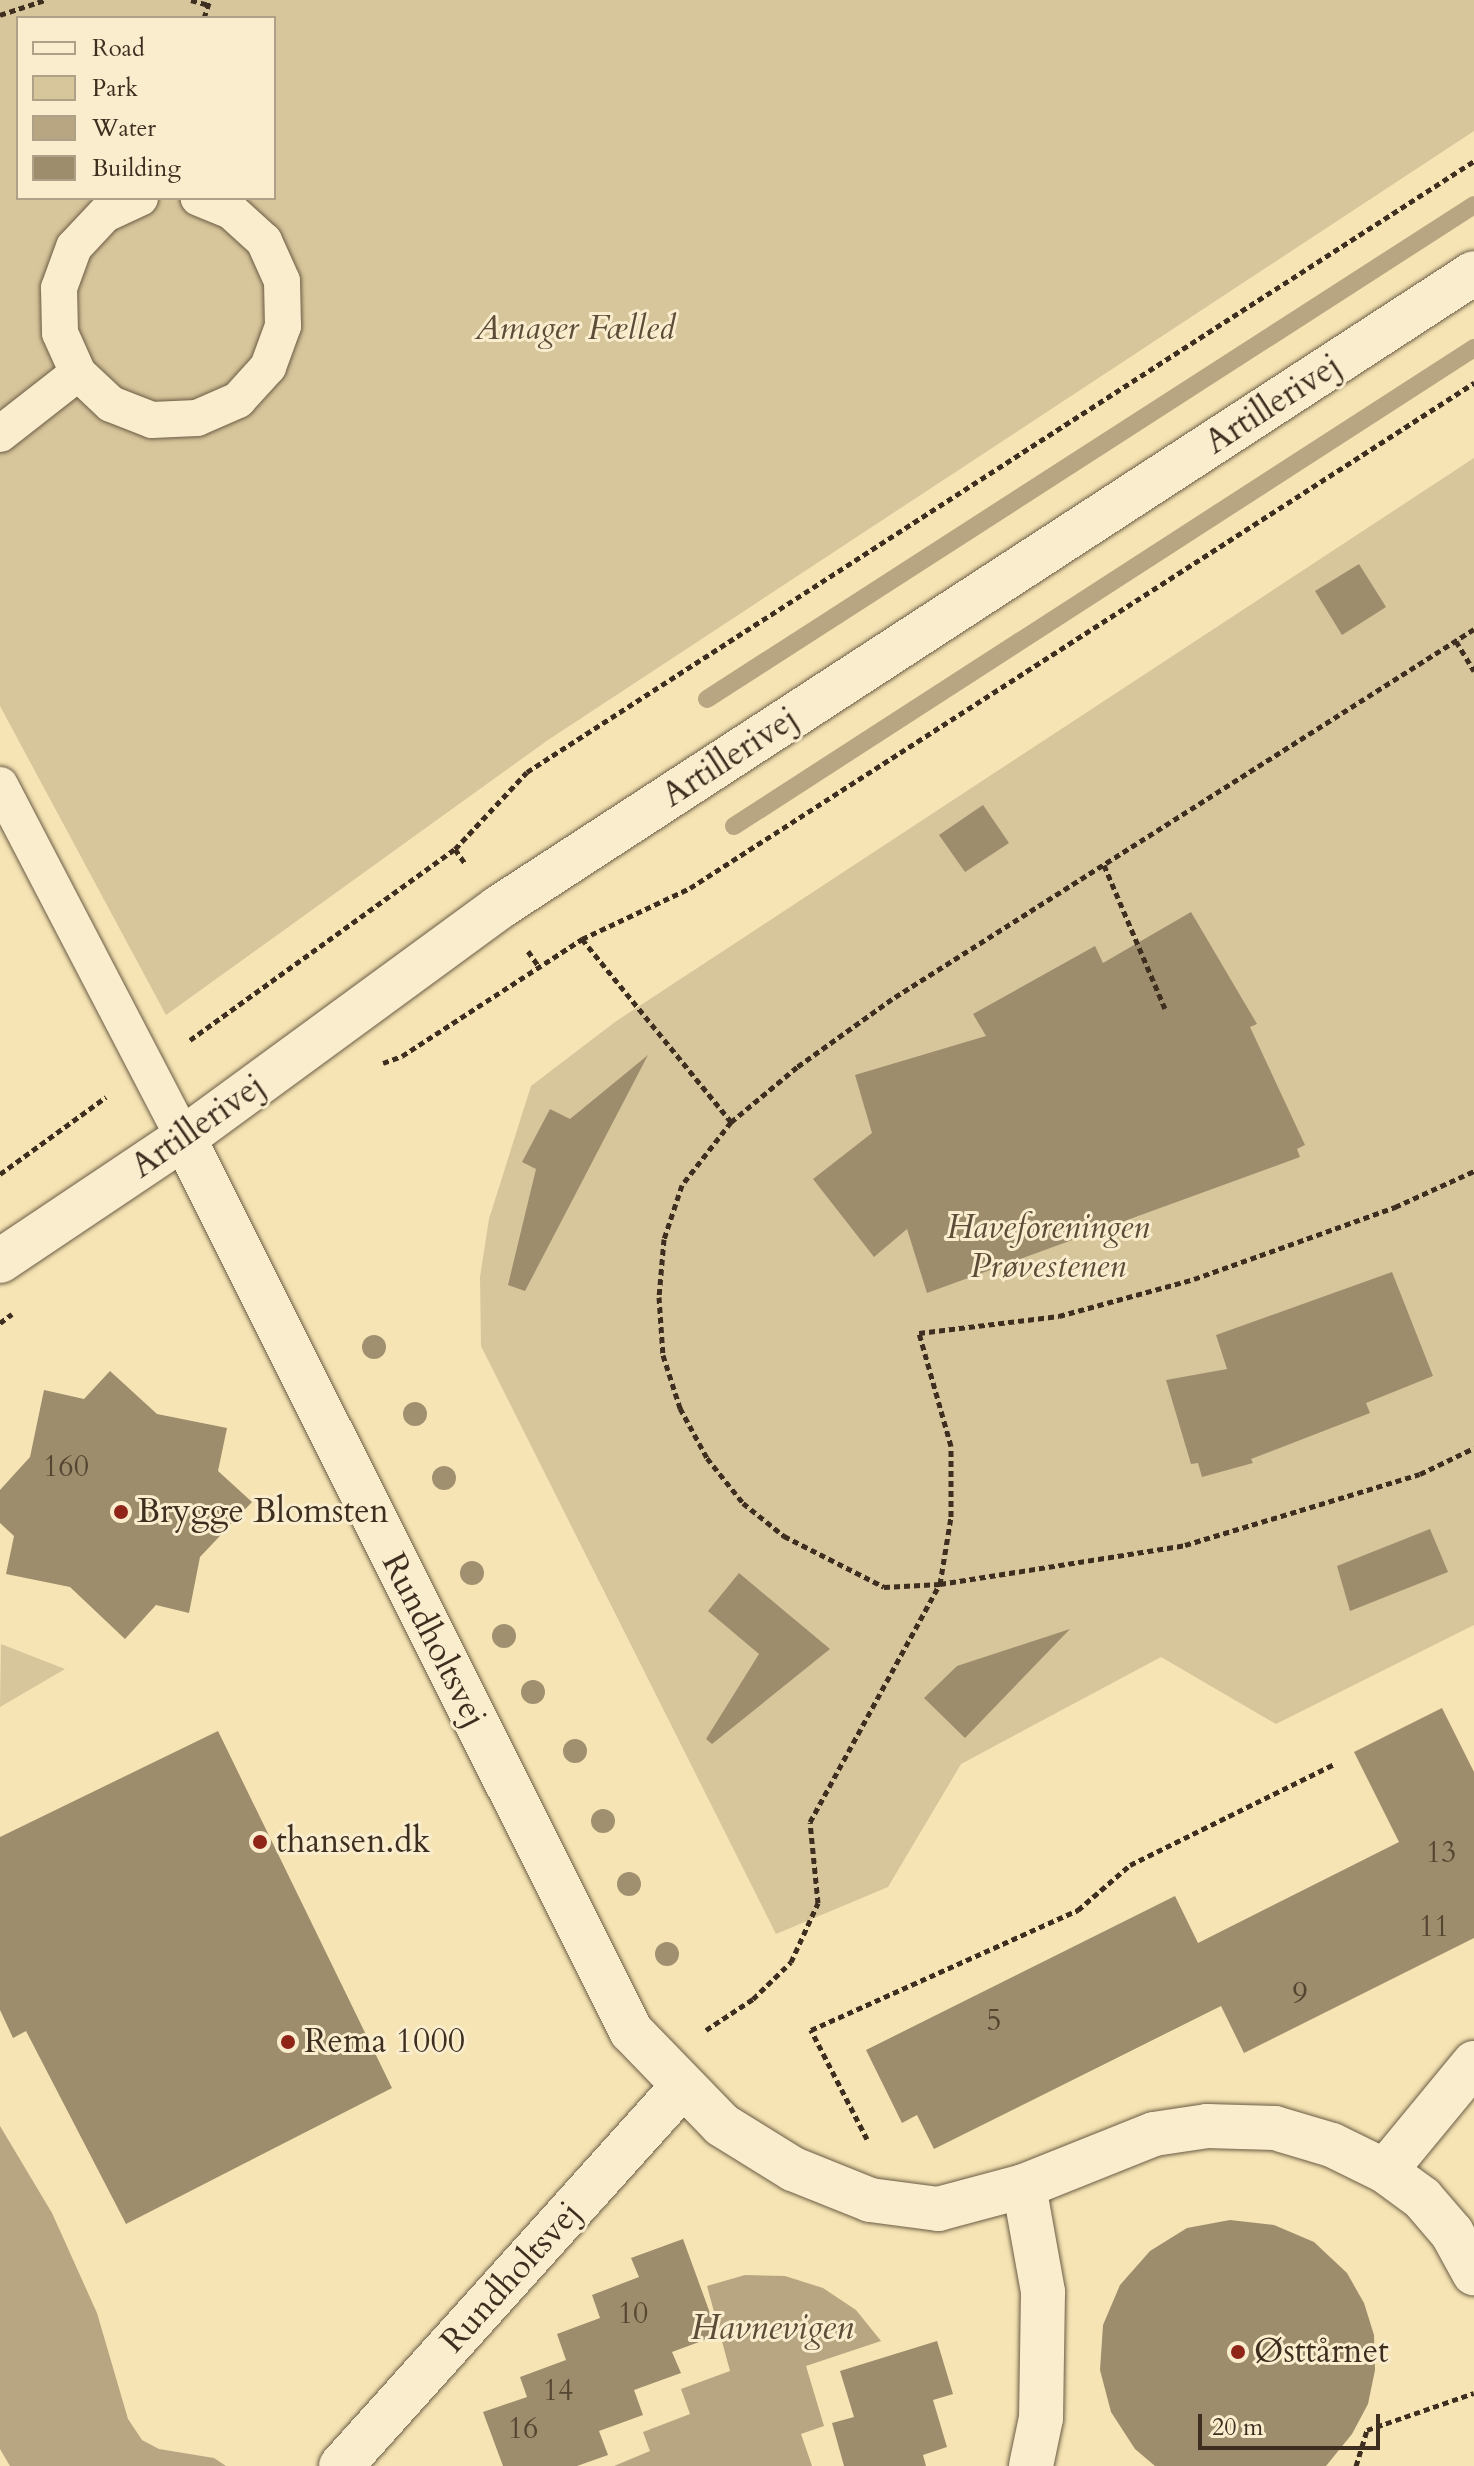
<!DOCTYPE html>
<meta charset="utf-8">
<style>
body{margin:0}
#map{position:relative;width:1474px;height:2466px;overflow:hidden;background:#f6e4b4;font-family:Cardo,serif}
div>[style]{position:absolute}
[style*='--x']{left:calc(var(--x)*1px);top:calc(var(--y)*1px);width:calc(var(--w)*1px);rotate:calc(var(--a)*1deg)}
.green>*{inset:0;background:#d7c59b}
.water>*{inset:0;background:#b7a681}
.stream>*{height:18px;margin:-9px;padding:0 9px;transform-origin:9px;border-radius:9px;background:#b7a681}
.building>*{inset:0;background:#9d8d6c}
.path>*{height:5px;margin-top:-2.5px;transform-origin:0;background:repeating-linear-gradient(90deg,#3d2e1f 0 6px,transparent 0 10px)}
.roads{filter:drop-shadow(0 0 2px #6b5c44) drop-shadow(0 0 2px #6b5c44)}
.lane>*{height:36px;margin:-18px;padding:0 18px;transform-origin:18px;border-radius:18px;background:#f9edce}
.street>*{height:44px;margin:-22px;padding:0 22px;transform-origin:22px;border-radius:22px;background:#f9edce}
.secondary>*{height:44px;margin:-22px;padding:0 22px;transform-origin:22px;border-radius:22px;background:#f9edce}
.trees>*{width:24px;height:24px;margin:-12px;border-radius:50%;background:#a19070}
.dots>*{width:22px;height:22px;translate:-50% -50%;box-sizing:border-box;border:4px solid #f9edce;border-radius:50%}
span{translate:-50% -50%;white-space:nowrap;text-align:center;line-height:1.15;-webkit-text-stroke:6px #f9edce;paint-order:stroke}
.number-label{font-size:30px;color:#554632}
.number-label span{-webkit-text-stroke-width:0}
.park-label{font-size:34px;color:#5c4c38;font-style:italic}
.street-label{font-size:34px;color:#3d2e1f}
.poi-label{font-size:34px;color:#3d2e1f}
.left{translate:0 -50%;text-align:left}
.water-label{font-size:36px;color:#5c4c38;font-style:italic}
.legend{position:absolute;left:16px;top:16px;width:260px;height:184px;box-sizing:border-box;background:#f9edce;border:2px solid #aea188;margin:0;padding:10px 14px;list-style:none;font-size:24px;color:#3d2e1f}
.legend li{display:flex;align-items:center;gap:16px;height:40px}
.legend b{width:40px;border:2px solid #aea188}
.scale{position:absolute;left:1198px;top:2414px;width:182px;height:36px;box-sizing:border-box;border:4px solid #3d2e1f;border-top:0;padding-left:10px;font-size:24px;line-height:28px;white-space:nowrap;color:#3d2e1f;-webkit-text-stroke:6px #f9edce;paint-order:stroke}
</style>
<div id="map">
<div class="green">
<i style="clip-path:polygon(evenodd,0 0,1474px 0,1474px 131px,548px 740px,166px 1015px,0 706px,0 0,18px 18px,274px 18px,274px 198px,18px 198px,18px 18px)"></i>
<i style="clip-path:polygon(1474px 458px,1474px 1625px,1276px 1724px,1161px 1657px,961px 1764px,888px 1887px,776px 1934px,481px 1346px,480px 1277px,489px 1219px,531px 1086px,615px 1022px)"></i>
<i style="clip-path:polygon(1px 1644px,65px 1669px,0 1707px)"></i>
</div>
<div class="water">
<i style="clip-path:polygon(0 2126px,52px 2213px,97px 2313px,128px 2419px,142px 2440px,159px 2449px,214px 2458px,226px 2466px,10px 2466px,0 2449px)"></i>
<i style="clip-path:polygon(745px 2275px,785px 2276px,823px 2288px,856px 2310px,881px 2341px,806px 2366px,824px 2426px,801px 2434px,812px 2466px,614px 2466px,650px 2451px,643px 2432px,690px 2414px,681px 2389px,730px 2371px,707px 2286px)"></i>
</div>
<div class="stream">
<i style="--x:707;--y:699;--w:912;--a:-32.78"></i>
<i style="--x:734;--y:826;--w:881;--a:-32.86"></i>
</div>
<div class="building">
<i style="clip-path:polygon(1359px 564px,1386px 607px,1342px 635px,1315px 591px)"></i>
<i style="clip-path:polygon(983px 805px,1009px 843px,965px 872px,939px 835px)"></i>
<i style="clip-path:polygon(1191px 912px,1257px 1024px,1250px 1027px,1305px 1145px,1297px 1149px,1300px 1157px,927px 1293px,907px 1229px,874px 1257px,813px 1179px,872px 1133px,855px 1075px,986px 1036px,973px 1014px,1095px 946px,1103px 963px)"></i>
<i style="clip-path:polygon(648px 1055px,525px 1291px,508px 1285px,536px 1169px,522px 1162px,550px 1109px,570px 1119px)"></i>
<i style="clip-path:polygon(1392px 1272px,1433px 1376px,1366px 1403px,1370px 1413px,1251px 1459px,1253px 1463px,1202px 1477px,1198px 1463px,1191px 1464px,1166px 1380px,1227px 1369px,1216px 1335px)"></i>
<i style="clip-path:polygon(110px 1371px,157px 1414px,227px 1428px,218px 1471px,252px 1502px,200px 1557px,189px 1613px,156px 1605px,125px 1639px,70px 1587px,6px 1574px,14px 1536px,0 1523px,0 1490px,30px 1457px,44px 1390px,84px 1399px)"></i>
<i style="clip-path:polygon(1430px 1529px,1448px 1572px,1350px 1611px,1337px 1566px)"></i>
<i style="clip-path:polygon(739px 1573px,830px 1649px,712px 1744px,706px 1739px,759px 1654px,708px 1611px)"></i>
<i style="clip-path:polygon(1070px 1629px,965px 1738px,924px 1698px,957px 1666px)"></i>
<i style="clip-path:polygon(1442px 1708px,1474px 1772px,1474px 1938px,1244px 2053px,1221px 2006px,934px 2149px,917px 2115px,902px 2123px,866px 2050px,1175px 1896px,1198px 1943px,1399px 1842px,1354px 1752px)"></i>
<i style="clip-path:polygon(218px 1731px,392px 2088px,126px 2224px,26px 2031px,13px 2038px,0 2010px,0 1837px)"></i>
<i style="clip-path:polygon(1230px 2220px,1274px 2225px,1314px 2242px,1347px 2273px,1364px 2303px,1374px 2335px,1375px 2370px,1368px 2404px,1352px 2434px,1326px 2466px,1155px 2466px,1135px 2449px,1111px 2412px,1100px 2370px,1103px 2325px,1120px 2285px,1150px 2251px,1187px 2228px)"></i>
<i style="clip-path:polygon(683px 2239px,718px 2335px,672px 2352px,681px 2373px,634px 2390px,643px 2415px,599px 2431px,608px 2455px,577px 2466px,503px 2466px,483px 2412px,527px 2397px,520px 2377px,566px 2360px,557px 2334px,600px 2318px,592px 2295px,639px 2277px,631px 2258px)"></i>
<i style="clip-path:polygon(937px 2341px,953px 2394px,933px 2400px,947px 2447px,923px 2455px,926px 2466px,844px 2466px,832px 2423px,854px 2417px,840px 2371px)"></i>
</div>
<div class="path">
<i style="--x:191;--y:0;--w:18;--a:16"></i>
<i style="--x:0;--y:15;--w:47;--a:-18.4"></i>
<i style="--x:204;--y:18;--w:19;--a:-72"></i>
<i style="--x:1474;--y:629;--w:690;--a:147.55"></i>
<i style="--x:892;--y:999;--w:117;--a:144.4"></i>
<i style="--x:797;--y:1067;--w:86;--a:140.2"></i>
<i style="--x:731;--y:1122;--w:80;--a:127.9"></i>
<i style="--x:682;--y:1185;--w:57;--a:108.4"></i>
<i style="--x:664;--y:1239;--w:58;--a:94.9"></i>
<i style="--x:659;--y:1297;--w:58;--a:86.1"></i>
<i style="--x:663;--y:1355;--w:56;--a:72.2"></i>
<i style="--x:680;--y:1408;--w:57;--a:61.6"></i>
<i style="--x:707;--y:1458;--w:58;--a:51.3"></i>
<i style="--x:743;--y:1503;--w:53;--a:38.8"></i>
<i style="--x:784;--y:1536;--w:112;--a:27"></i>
<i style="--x:884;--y:1587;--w:56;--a:-3.1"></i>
<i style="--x:940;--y:1584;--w:248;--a:-9"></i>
<i style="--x:1185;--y:1545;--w:245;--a:-16.8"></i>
<i style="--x:1420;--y:1474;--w:60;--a:-25.7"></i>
<i style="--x:1456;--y:641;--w:35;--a:59"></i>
<i style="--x:455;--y:849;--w:19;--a:55"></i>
<i style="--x:1104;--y:865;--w:156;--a:67"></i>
<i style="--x:582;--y:939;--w:236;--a:50.8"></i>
<i style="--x:528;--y:951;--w:19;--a:55"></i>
<i style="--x:190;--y:1040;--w:327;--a:-35.8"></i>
<i style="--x:455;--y:849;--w:105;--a:-46.9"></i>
<i style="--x:527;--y:772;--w:1127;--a:-32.83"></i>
<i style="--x:383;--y:1063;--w:20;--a:-20"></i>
<i style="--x:402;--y:1056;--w:215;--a:-33"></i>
<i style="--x:582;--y:939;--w:119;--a:-25.3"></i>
<i style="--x:690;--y:888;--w:933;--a:-32.79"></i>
<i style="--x:0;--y:1174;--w:131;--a:-36"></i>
<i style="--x:0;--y:1323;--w:15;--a:-37"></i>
<i style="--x:706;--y:2030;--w:56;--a:-33.4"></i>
<i style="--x:753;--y:1999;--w:53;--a:-44.2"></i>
<i style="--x:791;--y:1962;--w:65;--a:-65.4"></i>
<i style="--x:818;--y:1903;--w:81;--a:-95.6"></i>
<i style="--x:810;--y:1822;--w:271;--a:-61.4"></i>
<i style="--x:940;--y:1584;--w:68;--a:-80.7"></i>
<i style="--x:951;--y:1517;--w:71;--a:-90"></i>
<i style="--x:951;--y:1446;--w:117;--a:-105.8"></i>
<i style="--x:919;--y:1333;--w:141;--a:-6.9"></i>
<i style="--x:1059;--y:1316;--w:140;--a:-15.3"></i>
<i style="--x:1194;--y:1279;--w:214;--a:-19.7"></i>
<i style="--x:1395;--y:1207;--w:87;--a:-24.5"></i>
<i style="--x:867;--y:2139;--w:123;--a:-117.2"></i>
<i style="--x:811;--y:2030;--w:293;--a:-24.2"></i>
<i style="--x:1078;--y:1910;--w:69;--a:-40.9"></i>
<i style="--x:1130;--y:1865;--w:228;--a:-26.3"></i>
<i style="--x:1356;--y:2466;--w:38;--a:-73"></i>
<i style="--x:1367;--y:2430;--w:113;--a:-19.1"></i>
</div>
<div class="roads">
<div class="lane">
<i style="--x:140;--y:198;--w:38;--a:155"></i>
<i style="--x:105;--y:214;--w:45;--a:133.2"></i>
<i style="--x:74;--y:247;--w:44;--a:110.1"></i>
<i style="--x:59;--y:288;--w:45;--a:88.7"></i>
<i style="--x:60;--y:333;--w:44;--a:65.8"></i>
<i style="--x:78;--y:373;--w:45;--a:43.2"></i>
<i style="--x:111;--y:404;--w:44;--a:21.3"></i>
<i style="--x:152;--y:420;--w:45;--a:-2.5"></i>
<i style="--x:197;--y:418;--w:45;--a:-23.7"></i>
<i style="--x:238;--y:400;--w:45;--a:-47.7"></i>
<i style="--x:268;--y:367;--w:44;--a:-69.9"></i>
<i style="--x:283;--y:326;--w:45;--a:-91.3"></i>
<i style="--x:282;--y:281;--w:44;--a:-114.2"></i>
<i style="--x:264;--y:241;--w:45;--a:-137.7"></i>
<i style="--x:231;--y:211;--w:35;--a:-158"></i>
<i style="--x:0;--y:434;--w:99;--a:-38"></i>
<i style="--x:0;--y:785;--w:398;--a:62.5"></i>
</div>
<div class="street">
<i style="--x:184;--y:1138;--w:999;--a:63.41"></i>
<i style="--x:631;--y:2031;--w:131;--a:45.9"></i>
<i style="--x:722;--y:2125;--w:84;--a:31.8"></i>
<i style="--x:793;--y:2169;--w:83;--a:21.9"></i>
<i style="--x:870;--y:2200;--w:69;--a:7.5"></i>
<i style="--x:938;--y:2209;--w:89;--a:-15"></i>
<i style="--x:1024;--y:2186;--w:140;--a:-21.8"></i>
<i style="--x:1154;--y:2134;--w:54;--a:-8.6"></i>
<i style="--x:1207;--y:2126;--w:68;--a:1.7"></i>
<i style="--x:1275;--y:2128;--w:59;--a:16.6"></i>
<i style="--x:1332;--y:2145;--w:59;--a:26.1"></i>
<i style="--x:1385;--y:2171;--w:46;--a:36.1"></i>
<i style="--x:1422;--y:2198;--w:46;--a:49.4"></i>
<i style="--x:1452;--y:2233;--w:46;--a:61.2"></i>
<i style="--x:1385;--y:2171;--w:140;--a:-50.5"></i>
<i style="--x:1024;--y:2186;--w:108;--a:79.8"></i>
<i style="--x:1043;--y:2292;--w:126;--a:90.9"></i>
<i style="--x:1041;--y:2418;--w:49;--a:101.8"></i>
<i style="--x:341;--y:2466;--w:508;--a:-48.03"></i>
</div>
<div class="secondary">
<i style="--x:0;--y:1261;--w:221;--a:-33.8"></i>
<i style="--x:184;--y:1138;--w:389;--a:-36.2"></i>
<i style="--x:498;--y:908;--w:1164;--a:-33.05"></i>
</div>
</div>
<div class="trees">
<i style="left:374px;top:1347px"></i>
<i style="left:415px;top:1414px"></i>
<i style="left:444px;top:1478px"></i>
<i style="left:472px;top:1573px"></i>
<i style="left:504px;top:1636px"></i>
<i style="left:533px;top:1692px"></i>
<i style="left:575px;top:1751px"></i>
<i style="left:603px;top:1821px"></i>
<i style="left:629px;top:1884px"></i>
<i style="left:667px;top:1954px"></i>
</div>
<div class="dots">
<i style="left:121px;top:1512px;background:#8f2418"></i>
<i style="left:260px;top:1842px;background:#8f2418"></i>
<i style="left:288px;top:2042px;background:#8f2418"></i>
<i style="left:1238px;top:2352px;background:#8f2418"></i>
</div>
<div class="number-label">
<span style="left:66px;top:1467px">160</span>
<span style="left:1441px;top:1853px">13</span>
<span style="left:1434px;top:1927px">11</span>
<span style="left:1300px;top:1994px">9</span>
<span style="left:994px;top:2021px">5</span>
<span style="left:633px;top:2314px">10</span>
<span style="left:558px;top:2391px">14</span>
<span style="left:523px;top:2429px">16</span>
</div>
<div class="park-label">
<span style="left:575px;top:329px">Amager Fælled</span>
<span style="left:1048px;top:1247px">Haveforeningen<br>Prøvestenen</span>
</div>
<div class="street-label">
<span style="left:1273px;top:404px;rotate:-33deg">Artillerivej</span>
<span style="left:730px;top:757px;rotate:-33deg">Artillerivej</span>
<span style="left:198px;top:1126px;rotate:-35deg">Artillerivej</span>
<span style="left:434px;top:1640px;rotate:63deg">Rundholtsvej</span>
<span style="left:511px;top:2277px;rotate:-48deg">Rundholtsvej</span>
</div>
<div class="poi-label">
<span class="left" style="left:137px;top:1512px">Brygge Blomsten</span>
<span class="left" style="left:276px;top:1842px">thansen.dk</span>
<span class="left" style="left:304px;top:2042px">Rema 1000</span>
<span class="left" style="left:1254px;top:2352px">Østtårnet</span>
</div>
<div class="water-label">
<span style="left:772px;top:2328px">Havnevigen</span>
</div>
<ul class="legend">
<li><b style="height:10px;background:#f9edce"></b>Road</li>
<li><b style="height:22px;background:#d7c59b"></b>Park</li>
<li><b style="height:22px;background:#b7a681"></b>Water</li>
<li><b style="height:22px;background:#9d8d6c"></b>Building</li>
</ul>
<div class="scale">20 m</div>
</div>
